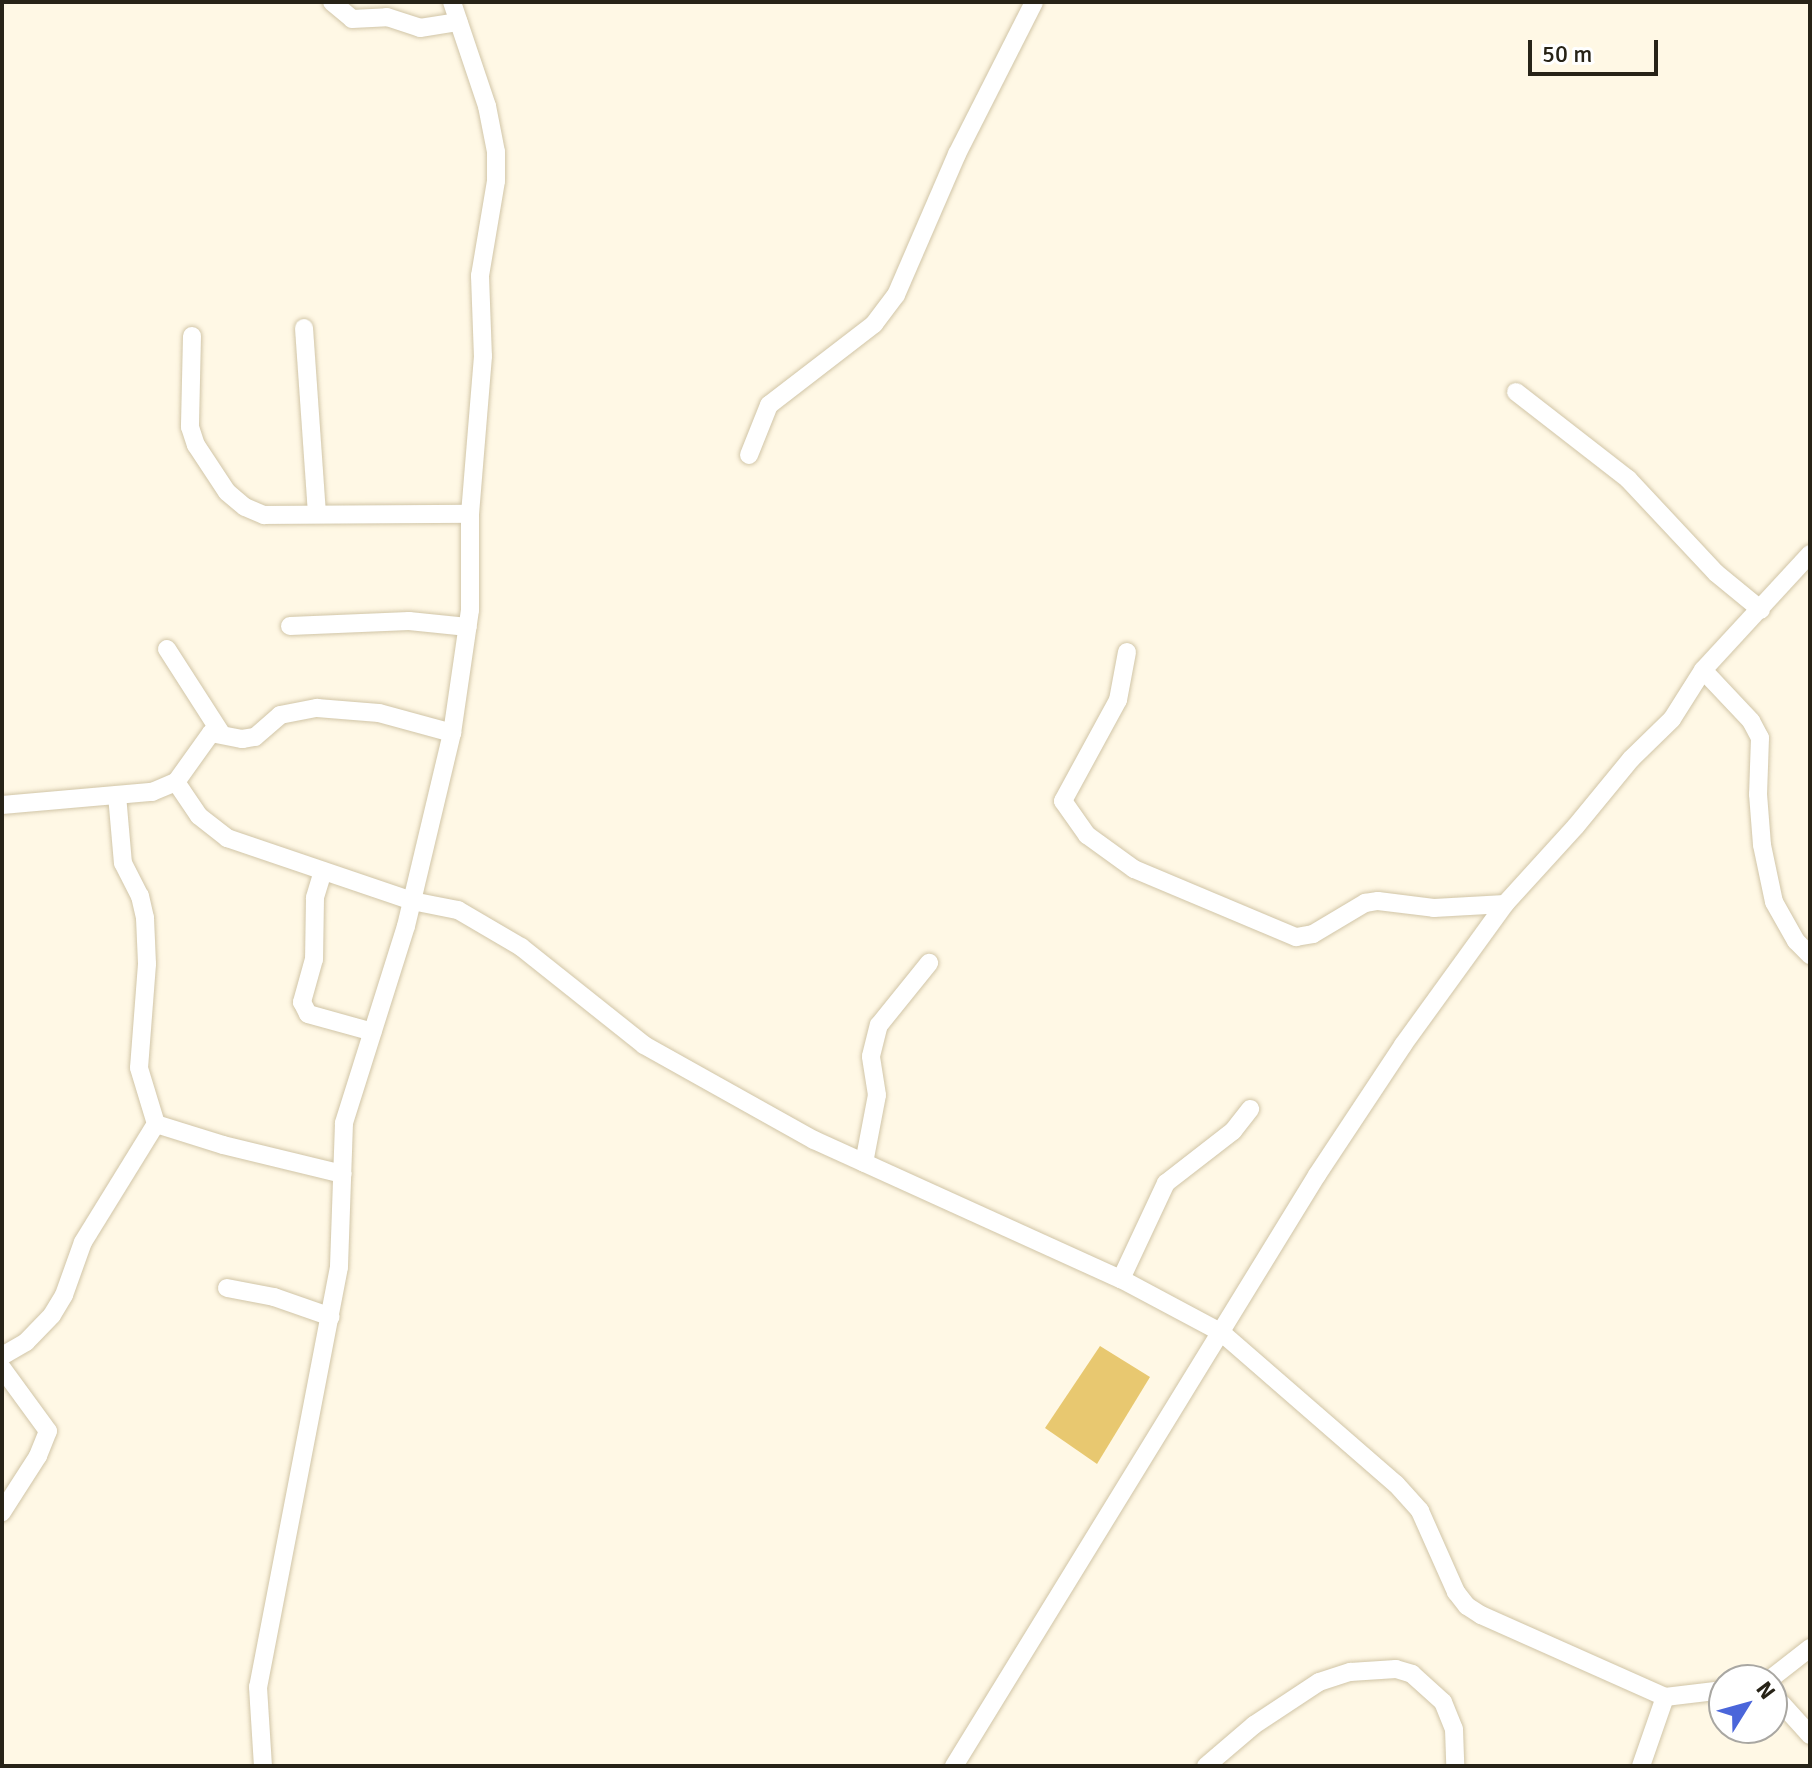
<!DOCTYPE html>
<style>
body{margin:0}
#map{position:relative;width:1812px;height:1768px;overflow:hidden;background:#fff8e5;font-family:Signika,sans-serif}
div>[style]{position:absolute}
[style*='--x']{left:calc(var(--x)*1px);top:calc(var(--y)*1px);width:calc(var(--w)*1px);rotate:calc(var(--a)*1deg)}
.building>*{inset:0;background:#e8c870}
.roads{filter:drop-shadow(0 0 2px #d1c5a7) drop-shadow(0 0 2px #d1c5a7)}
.minor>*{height:18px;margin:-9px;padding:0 9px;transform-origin:9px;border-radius:9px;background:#fff}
span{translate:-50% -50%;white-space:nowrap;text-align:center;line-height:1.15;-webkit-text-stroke:6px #fff;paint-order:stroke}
.frame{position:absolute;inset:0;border:4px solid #272317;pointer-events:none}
.north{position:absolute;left:1708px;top:1664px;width:80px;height:80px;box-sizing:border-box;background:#fff;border:2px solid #a9a7a2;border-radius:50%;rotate:53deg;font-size:22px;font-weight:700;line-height:32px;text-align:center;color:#272317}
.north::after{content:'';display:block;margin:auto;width:28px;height:36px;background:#4b66da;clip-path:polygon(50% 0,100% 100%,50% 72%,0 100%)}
.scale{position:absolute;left:1528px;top:40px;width:130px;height:36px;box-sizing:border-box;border:4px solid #272317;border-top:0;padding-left:10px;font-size:24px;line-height:28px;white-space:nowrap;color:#272317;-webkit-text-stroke:6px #fff;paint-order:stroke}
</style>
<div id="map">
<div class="building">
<i style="clip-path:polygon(1100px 1346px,1150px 1377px,1097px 1464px,1045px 1428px)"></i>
</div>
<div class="roads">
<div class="minor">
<i style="--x:332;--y:2;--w:26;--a:40"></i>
<i style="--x:352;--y:19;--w:35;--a:-3"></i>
<i style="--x:387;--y:17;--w:35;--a:18"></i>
<i style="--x:420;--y:28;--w:39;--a:-9"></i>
<i style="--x:452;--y:2;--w:110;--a:71.4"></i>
<i style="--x:487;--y:106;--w:47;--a:78.9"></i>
<i style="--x:496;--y:152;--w:29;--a:90"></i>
<i style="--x:496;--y:181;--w:96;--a:99.6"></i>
<i style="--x:480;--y:276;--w:80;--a:87.9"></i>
<i style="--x:483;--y:356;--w:159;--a:94.7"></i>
<i style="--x:304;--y:328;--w:184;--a:86"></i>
<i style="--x:192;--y:336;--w:91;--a:91.3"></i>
<i style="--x:190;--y:427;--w:19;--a:72"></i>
<i style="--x:196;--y:445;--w:56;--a:56.6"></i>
<i style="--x:227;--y:492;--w:23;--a:40"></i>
<i style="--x:245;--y:507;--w:21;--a:23"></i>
<i style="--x:264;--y:515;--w:206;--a:-0.3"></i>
<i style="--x:470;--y:514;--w:96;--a:90"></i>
<i style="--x:470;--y:610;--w:124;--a:98.3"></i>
<i style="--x:452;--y:733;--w:198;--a:103.4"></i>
<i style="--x:406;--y:926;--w:207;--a:107.5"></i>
<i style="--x:344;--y:1123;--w:144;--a:92"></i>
<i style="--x:339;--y:1267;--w:428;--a:100.9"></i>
<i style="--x:258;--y:1687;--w:79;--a:86.4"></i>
<i style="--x:1516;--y:392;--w:142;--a:37.8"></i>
<i style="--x:1628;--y:479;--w:129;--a:46.9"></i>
<i style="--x:1716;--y:573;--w:58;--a:39.4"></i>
<i style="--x:749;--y:455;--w:54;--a:-68.2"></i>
<i style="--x:769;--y:405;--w:133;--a:-37.6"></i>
<i style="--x:874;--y:324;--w:36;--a:-53"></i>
<i style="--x:896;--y:295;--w:154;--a:-66.6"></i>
<i style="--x:957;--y:154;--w:170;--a:-63.1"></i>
<i style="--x:290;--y:626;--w:119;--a:-2.4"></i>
<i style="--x:409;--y:621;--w:59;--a:5.8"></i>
<i style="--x:167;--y:649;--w:100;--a:57.3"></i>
<i style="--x:1127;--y:652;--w:49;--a:100.6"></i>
<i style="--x:1118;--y:700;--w:115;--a:118.6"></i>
<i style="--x:1063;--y:801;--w:42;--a:54.8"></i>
<i style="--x:1087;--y:835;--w:58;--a:35.9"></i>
<i style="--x:1134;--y:869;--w:176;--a:22.8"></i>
<i style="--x:1296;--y:937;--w:17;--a:-10"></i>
<i style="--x:1313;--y:934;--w:61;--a:-30.8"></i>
<i style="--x:1365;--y:903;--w:13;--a:-9"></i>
<i style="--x:1378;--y:901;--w:56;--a:7.1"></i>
<i style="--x:1434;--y:908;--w:71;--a:-3.2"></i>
<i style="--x:1703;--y:670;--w:70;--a:46.7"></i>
<i style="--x:1751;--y:721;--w:19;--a:62"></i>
<i style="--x:1760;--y:738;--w:56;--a:92"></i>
<i style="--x:1758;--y:794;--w:51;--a:85.5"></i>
<i style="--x:1762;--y:845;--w:58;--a:78.1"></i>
<i style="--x:1774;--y:902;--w:45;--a:60.6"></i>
<i style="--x:1796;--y:941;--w:20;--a:45"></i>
<i style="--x:176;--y:782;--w:41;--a:55.9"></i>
<i style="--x:199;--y:816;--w:36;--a:38"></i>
<i style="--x:227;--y:838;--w:195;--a:18.8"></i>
<i style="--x:412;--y:901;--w:47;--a:11.1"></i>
<i style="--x:458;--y:910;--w:73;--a:30.4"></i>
<i style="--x:521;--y:947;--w:157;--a:38.5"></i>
<i style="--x:644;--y:1045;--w:195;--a:29.2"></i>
<i style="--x:814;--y:1140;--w:337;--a:24.4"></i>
<i style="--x:1121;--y:1279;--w:115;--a:28.1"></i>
<i style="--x:1222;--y:1333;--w:230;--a:41"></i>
<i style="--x:1396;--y:1484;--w:36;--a:48"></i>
<i style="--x:1420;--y:1511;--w:89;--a:66"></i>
<i style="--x:1456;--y:1592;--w:18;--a:52"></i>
<i style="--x:1467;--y:1606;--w:17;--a:33"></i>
<i style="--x:1481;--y:1615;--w:201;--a:24"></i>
<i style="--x:1665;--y:1697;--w:59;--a:-6.8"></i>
<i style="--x:117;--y:795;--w:68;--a:85"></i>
<i style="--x:123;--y:863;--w:37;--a:63"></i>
<i style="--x:140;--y:896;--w:23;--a:77"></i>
<i style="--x:145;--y:918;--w:46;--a:87.5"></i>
<i style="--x:147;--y:964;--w:104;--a:94.4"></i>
<i style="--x:139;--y:1068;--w:59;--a:73.1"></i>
<i style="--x:2;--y:805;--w:151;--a:-5"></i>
<i style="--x:152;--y:792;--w:26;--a:-23"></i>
<i style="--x:176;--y:782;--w:60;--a:-54.5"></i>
<i style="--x:211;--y:733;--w:32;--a:11"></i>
<i style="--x:242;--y:739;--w:13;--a:-9"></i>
<i style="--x:255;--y:737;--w:33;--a:-41"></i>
<i style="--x:280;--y:715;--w:38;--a:-11"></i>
<i style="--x:317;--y:708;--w:62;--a:4.6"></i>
<i style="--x:379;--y:713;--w:76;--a:15.3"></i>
<i style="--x:323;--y:871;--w:28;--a:107"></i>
<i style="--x:315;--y:898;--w:61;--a:90.9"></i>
<i style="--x:314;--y:959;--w:45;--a:105.6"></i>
<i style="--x:302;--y:1002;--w:13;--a:63"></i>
<i style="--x:308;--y:1014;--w:67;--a:15.5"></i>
<i style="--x:156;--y:1124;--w:70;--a:17.4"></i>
<i style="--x:223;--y:1145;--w:123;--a:13.6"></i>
<i style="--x:864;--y:1163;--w:69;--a:-79.2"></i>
<i style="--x:877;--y:1095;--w:39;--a:-99"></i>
<i style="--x:871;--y:1056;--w:32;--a:-76"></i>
<i style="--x:879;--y:1025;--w:80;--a:-51.1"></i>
<i style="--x:1121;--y:1279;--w:106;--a:-64.9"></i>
<i style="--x:1166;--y:1183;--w:85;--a:-37.8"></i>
<i style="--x:1233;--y:1131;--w:28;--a:-52"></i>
<i style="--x:227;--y:1288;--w:48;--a:10.8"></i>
<i style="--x:274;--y:1297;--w:60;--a:19.3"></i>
<i style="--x:2;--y:1356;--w:28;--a:-30"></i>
<i style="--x:26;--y:1342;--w:37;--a:-46"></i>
<i style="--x:52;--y:1315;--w:23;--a:-59"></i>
<i style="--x:64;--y:1295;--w:56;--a:-70.3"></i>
<i style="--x:83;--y:1242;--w:139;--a:-58.3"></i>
<i style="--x:2;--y:1368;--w:78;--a:53.9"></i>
<i style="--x:48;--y:1431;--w:27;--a:112"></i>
<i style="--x:38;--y:1456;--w:67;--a:122.7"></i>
<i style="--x:1769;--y:1680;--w:52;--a:-38"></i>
<i style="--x:1772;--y:1693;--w:57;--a:47.9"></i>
<i style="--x:954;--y:1766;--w:694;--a:-58.44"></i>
<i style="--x:1317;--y:1175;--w:156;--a:-56.5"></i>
<i style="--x:1403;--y:1045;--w:174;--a:-54.1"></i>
<i style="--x:1505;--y:904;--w:105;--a:-47.7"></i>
<i style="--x:1576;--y:826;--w:87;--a:-50.6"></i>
<i style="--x:1631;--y:759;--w:57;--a:-44.3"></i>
<i style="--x:1672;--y:719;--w:58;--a:-57.7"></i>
<i style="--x:1703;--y:670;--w:158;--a:-47.3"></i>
<i style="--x:1206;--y:1766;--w:63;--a:-40.5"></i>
<i style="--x:1254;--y:1725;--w:78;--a:-33.5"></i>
<i style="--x:1319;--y:1682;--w:33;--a:-18"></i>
<i style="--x:1350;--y:1672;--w:46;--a:-3.7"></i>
<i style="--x:1396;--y:1669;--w:17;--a:17"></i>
<i style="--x:1412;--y:1674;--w:42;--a:42.1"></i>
<i style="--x:1443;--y:1702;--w:29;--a:68"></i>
<i style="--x:1454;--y:1729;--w:37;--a:88"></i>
<i style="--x:1641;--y:1766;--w:73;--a:-70.8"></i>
</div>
</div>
<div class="frame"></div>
<div class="north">N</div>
<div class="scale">50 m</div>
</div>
